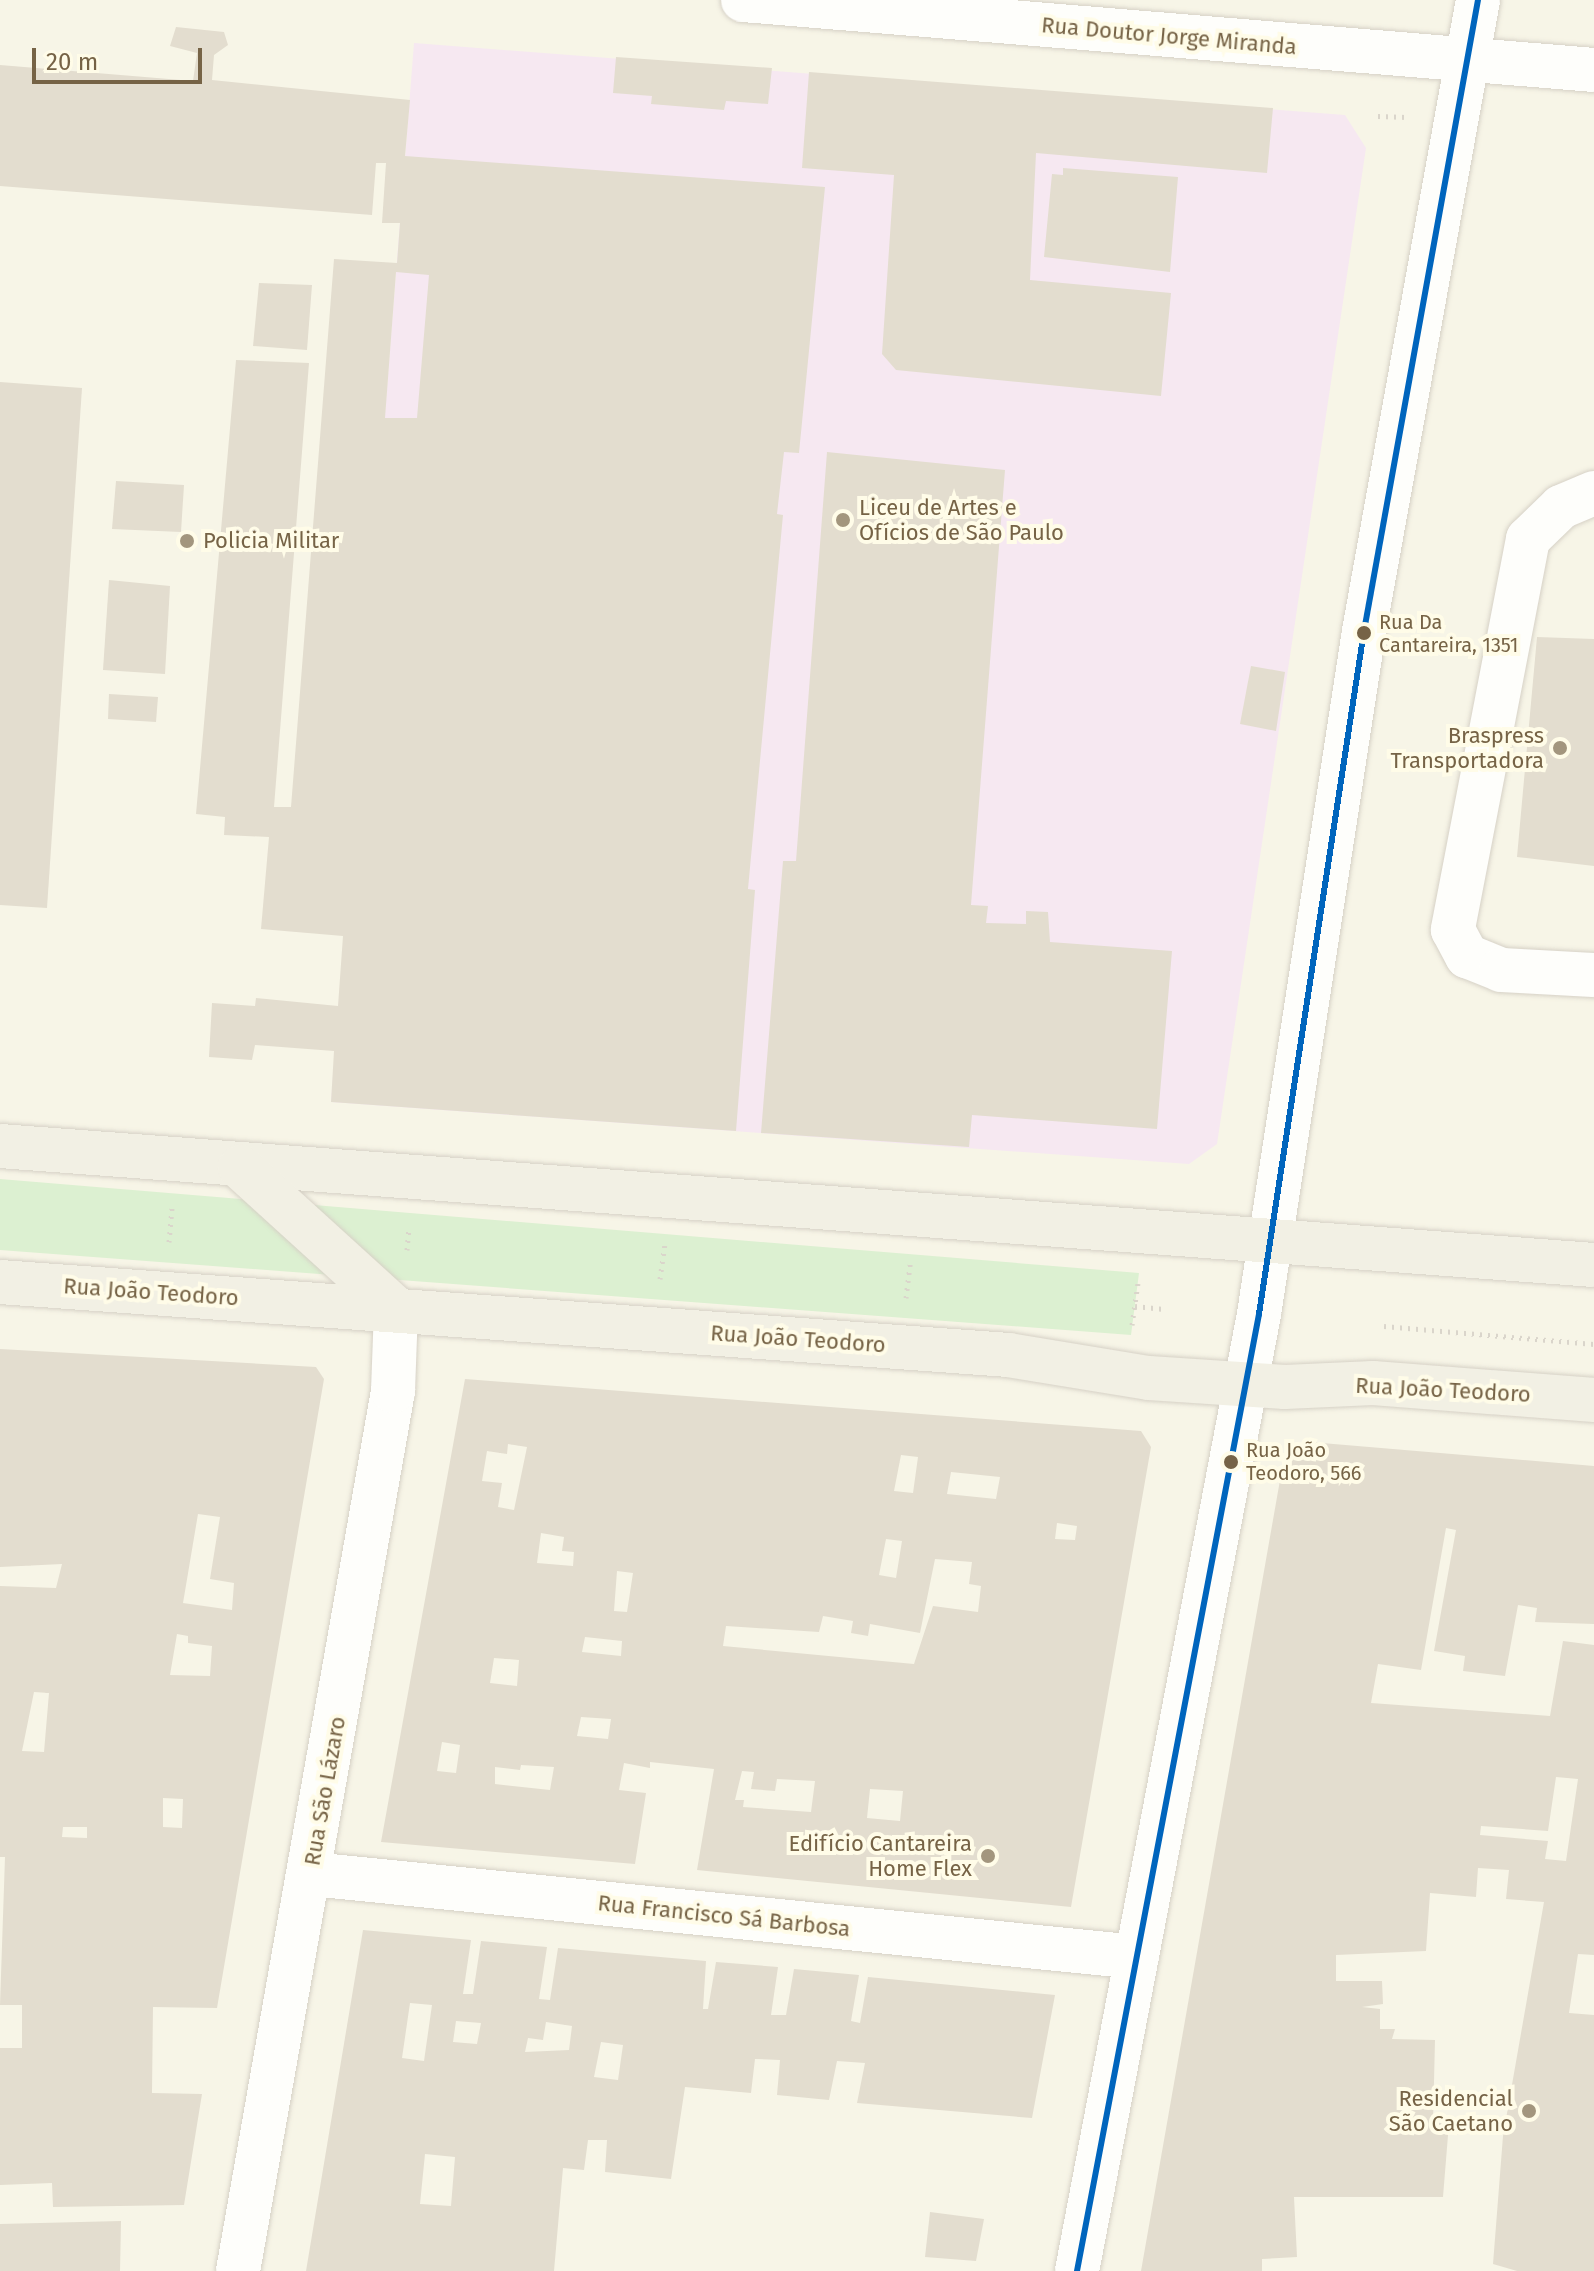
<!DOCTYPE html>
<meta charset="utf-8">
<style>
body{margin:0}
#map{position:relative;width:1594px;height:2271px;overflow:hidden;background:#f7f5e7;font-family:"Fira Sans",sans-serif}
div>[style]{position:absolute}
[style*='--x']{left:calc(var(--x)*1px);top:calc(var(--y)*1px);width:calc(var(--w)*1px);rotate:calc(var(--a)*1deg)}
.education>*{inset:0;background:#f6e8f1}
.green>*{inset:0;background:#dcf0d1}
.building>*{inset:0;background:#e3ddcf}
.path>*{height:5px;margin-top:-2.5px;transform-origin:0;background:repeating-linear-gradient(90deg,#dad5cb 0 2px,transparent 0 8px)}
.roads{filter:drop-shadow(0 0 2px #d6d1c6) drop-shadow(0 0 2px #d6d1c6)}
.minor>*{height:44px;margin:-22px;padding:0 22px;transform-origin:22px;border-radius:22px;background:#fefefb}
.major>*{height:44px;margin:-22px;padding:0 22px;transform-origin:22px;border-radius:22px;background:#f2f0e4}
.bus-1>*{height:6px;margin:-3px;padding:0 3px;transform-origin:3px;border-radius:3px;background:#0065bd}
.dots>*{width:22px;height:22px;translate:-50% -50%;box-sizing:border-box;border:4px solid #fffce8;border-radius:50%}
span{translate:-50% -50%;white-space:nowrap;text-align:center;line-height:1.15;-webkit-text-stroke:8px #fffce8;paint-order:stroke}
.bus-label{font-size:20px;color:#766346}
.left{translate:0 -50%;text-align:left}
.street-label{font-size:22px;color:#766346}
.poi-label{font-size:22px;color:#766346}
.right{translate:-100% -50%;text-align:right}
.scale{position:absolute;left:32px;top:48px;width:170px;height:36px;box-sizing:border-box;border:4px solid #766346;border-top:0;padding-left:10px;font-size:24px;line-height:28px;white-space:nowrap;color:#766346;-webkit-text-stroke:6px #fffce8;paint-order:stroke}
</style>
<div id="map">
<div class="education">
<i style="clip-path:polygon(414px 43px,1345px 115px,1366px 148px,1217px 1144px,1189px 1164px,331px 1102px)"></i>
</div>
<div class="green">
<i style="clip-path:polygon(0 1179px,410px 1213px,1139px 1273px,1131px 1335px,0 1250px)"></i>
</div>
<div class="building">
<i style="clip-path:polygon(evenodd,176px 27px,224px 32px,228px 45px,214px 55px,212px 80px,410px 100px,405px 156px,825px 187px,799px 453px,784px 452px,777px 514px,783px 515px,748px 889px,755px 890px,736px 1131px,331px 1102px,334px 1051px,255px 1045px,252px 1060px,209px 1057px,212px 1003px,255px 1006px,256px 998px,338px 1006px,343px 936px,261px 929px,269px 837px,224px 835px,225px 817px,196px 814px,236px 360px,309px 363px,274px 807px,291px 807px,334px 259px,397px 263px,400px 223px,382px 223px,386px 163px,376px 163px,372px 215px,0 186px,0 65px,193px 81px,197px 53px,170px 46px,176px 27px,396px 272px,429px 275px,417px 418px,385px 418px,396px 272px)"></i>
<i style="clip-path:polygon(616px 57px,772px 68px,768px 104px,726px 101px,724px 110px,651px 104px,652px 96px,613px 93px)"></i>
<i style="clip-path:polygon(809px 72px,1273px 108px,1267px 173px,1036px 153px,1030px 280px,1171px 293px,1161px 396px,896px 370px,882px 354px,894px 175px,802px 168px)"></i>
<i style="clip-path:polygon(1063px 168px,1178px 177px,1170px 272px,1044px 257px,1052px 174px,1063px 175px)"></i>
<i style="clip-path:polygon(259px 283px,312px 285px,307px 350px,253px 346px)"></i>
<i style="clip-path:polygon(0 382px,82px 388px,47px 908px,0 905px)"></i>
<i style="clip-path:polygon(827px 452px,1005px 470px,971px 905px,988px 906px,986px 923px,1026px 924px,1026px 911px,1048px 912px,1050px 942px,1172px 951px,1157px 1129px,972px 1115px,969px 1147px,761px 1133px,783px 861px,796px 861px)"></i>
<i style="clip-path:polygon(116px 481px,184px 485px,181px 532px,112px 529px)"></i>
<i style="clip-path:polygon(109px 580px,170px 586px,165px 674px,103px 670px)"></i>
<i style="clip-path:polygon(1537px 637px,1594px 639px,1594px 866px,1517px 857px)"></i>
<i style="clip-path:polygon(1251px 666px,1285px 672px,1276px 731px,1240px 724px)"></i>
<i style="clip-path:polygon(109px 694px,158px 697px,156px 722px,108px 719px)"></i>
<i style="clip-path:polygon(evenodd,0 1349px,316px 1367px,324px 1379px,217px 2008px,153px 2007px,152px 2093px,202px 2094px,184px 2205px,53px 2207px,52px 2183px,0 2185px,0 2048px,22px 2048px,22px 2005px,0 2005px,5px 1857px,0 1857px,0 1586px,56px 1588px,62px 1564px,0 1567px,0 1349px,198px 1514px,220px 1517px,210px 1579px,234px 1583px,232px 1610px,183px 1603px,198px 1514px,0 1349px,177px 1634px,188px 1636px,188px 1643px,212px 1646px,210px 1676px,170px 1675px,177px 1634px,0 1349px,34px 1692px,49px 1693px,44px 1752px,22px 1751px,34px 1692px,0 1349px,163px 1798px,183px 1799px,182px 1828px,163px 1827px,163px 1798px,0 1349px,63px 1827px,87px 1827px,87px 1838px,62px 1837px,63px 1827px)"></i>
<i style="clip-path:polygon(evenodd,465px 1379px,1141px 1431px,1151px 1447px,1071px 1907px,697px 1870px,714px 1769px,650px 1762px,650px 1768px,624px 1763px,619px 1790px,646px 1793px,635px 1864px,381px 1842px,465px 1379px,508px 1444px,527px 1447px,514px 1510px,498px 1507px,502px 1483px,482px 1481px,487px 1451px,507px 1454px,508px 1444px,465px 1379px,901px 1455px,918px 1457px,913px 1493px,894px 1491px,901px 1455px,465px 1379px,951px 1472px,1000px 1477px,996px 1499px,947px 1494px,951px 1472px,465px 1379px,1057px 1523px,1077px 1526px,1075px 1540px,1055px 1539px,1057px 1523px,465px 1379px,541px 1533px,564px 1537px,562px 1551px,574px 1552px,573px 1566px,537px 1563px,541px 1533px,465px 1379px,886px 1539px,902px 1541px,896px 1578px,879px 1575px,886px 1539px,465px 1379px,935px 1559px,972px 1562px,969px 1584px,981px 1586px,978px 1612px,933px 1606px,914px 1664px,723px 1646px,726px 1626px,819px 1632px,823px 1616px,853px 1621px,851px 1633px,868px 1636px,870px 1624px,920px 1633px,935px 1559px,465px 1379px,617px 1571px,633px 1573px,627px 1612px,614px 1611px,617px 1571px,465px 1379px,585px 1637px,622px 1641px,621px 1656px,582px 1652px,585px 1637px,465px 1379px,494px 1658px,519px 1660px,517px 1686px,490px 1683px,494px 1658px,465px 1379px,581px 1717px,611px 1719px,608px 1739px,577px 1736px,581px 1717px,465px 1379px,442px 1742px,460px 1745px,456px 1773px,437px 1771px,442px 1742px,465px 1379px,521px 1765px,554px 1767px,550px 1790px,495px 1784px,495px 1767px,520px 1770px,521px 1765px,465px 1379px,742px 1771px,754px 1772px,751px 1789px,775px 1791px,777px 1779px,815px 1781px,811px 1812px,743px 1807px,744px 1800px,735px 1800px,742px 1771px,465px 1379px,870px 1789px,903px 1791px,900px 1821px,867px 1818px,870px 1789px)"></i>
<i style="clip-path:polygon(evenodd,1310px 1442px,1594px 1466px,1594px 1624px,1535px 1622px,1537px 1608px,1518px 1605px,1505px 1676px,1463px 1671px,1465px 1656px,1434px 1651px,1456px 1530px,1446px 1528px,1421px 1670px,1378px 1664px,1371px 1703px,1550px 1716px,1563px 1641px,1594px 1645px,1594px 1955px,1578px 1954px,1569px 2013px,1594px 2015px,1594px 2271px,1517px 2271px,1493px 2264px,1503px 2136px,1544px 1902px,1506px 1899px,1509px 1870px,1478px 1868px,1476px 1897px,1430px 1893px,1426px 1951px,1336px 1955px,1336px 1981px,1382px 1981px,1383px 2004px,1362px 2007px,1380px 2009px,1380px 2029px,1395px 2029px,1392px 2039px,1435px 2040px,1433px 2123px,1449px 2123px,1443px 2197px,1294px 2197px,1297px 2257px,1262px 2259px,1262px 2271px,1141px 2271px,1283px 1463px,1310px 1442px,1556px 1777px,1578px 1779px,1566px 1861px,1545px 1859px,1548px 1841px,1480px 1835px,1481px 1826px,1548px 1831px,1556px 1777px)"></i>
<i style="clip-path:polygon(evenodd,363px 1930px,471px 1940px,463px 1994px,473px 1994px,481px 1941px,547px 1947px,539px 1999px,550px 2000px,558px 1948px,706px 1961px,703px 2009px,708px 2009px,716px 1962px,778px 1967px,771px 2015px,786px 2015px,794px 1969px,859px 1975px,851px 2021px,860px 2023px,868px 1977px,1055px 1995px,1032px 2118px,857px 2103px,865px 2063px,837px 2061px,829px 2100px,777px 2095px,780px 2060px,755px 2059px,751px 2093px,685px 2087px,671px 2179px,605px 2172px,607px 2140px,588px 2140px,584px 2170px,563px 2168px,554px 2271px,306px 2271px,363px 1930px,410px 2003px,432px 2005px,424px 2061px,402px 2058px,410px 2003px,363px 1930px,456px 2021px,481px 2023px,477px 2044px,453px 2042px,456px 2021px,363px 1930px,546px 2022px,572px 2026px,569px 2050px,525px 2052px,528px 2038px,543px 2040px,546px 2022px,363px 1930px,601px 2042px,623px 2045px,618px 2080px,594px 2077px,601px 2042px,363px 1930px,425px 2154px,455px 2157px,451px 2206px,420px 2204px,425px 2154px)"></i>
<i style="clip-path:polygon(930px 2212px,984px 2219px,976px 2261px,925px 2257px)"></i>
<i style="clip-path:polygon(121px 2221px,120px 2271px,0 2271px,0 2224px)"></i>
</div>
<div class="path">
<i style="--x:1378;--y:116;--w:29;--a:2"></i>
<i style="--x:169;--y:1242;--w:34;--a:-85"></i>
<i style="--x:407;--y:1250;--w:22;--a:-85"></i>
<i style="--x:660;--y:1279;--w:34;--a:-82"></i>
<i style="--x:906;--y:1298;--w:34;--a:-83"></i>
<i style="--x:1135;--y:1306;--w:29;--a:6"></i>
<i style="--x:1132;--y:1325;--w:42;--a:-81.9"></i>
<i style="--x:1384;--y:1326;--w:211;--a:4.9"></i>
</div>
<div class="roads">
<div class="minor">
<i style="--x:743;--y:0;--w:854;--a:4.7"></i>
<i style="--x:1594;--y:493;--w:36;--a:157"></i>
<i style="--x:1561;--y:507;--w:46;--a:135.9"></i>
<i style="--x:1528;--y:539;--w:398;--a:100.9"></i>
<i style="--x:1453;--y:930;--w:30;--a:62"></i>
<i style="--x:1467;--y:956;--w:37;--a:22"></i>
<i style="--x:1501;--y:970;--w:93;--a:3.1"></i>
<i style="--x:311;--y:1874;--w:830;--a:5.74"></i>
<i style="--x:238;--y:2271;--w:894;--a:-80.01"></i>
<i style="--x:393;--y:1391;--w:82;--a:-87.9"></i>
<i style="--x:1077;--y:2271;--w:974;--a:-79.23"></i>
<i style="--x:1259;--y:1314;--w:691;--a:-81.26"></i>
<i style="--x:1364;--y:631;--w:641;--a:-79.76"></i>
</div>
<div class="major">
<i style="--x:0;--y:1146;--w:1598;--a:4.27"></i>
<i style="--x:240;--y:1167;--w:211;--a:42.3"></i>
<i style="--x:0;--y:1282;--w:1011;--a:4.14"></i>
<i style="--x:1008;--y:1355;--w:143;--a:9.3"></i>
<i style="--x:1149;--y:1378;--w:136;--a:3.8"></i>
<i style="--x:1285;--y:1387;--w:88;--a:-2.6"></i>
<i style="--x:1373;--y:1383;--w:222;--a:4.4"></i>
</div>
</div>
<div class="bus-1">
<i style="--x:1077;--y:2271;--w:974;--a:-79.23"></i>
<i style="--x:1259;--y:1314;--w:691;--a:-81.26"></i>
<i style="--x:1364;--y:631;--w:641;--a:-79.76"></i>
</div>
<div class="dots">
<i style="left:843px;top:520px;background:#a3967e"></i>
<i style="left:187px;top:541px;background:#a3967e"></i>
<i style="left:1364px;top:633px;background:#766346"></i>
<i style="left:1560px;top:748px;background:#a3967e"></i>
<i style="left:1231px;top:1462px;background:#766346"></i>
<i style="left:988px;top:1856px;background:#a3967e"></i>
<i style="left:1529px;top:2111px;background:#a3967e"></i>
</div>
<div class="bus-label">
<span class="left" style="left:1379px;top:634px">Rua Da<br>Cantareira, 1351</span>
<span class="left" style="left:1246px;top:1462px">Rua João<br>Teodoro, 566</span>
</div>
<div class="street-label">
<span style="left:1169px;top:36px;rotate:5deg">Rua Doutor Jorge Miranda</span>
<span style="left:151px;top:1292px;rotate:4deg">Rua João Teodoro</span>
<span style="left:798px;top:1339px;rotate:4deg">Rua João Teodoro</span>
<span style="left:1443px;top:1390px;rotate:3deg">Rua João Teodoro</span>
<span style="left:325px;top:1791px;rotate:-80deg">Rua São Lázaro</span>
<span style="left:724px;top:1916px;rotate:6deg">Rua Francisco Sá Barbosa</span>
</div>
<div class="poi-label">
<span class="left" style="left:859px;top:520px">Liceu de Artes e<br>Ofícios de São Paulo</span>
<span class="left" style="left:203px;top:541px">Policia Militar</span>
<span class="right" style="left:1544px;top:748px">Braspress<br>Transportadora</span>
<span class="right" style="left:972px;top:1856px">Edifício Cantareira<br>Home Flex</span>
<span class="right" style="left:1513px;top:2111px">Residencial<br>São Caetano</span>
</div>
<div class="scale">20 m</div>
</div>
